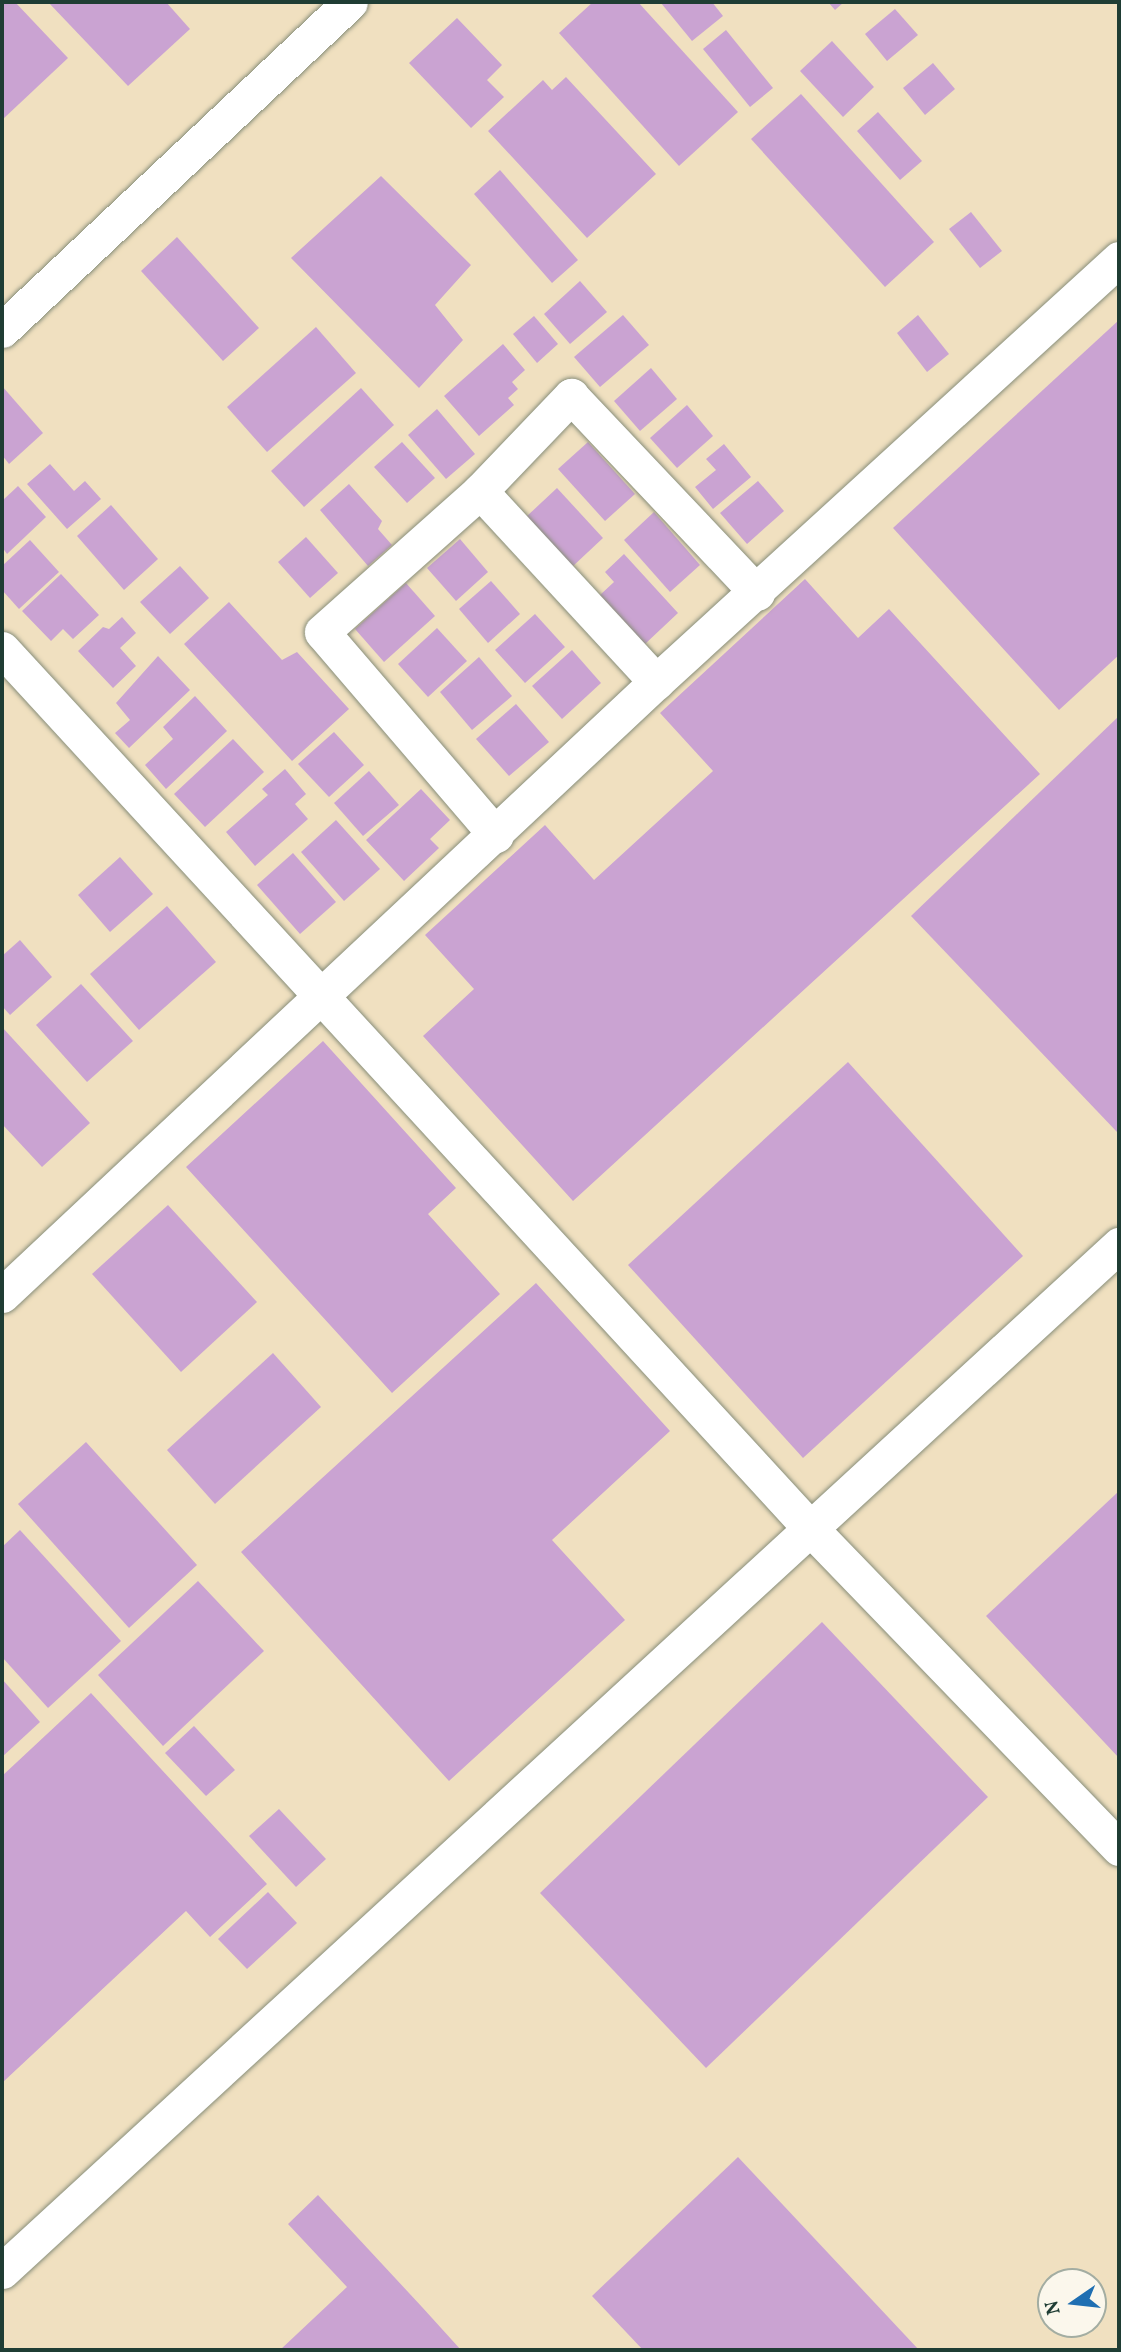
<!DOCTYPE html>
<style>
body{margin:0}
#map{position:relative;width:1121px;height:2352px;overflow:hidden;background:#f0e0c0;font-family:Vollkorn,serif}
div>[style]{position:absolute}
[style*='--x']{left:calc(var(--x)*1px);top:calc(var(--y)*1px);width:calc(var(--w)*1px);rotate:calc(var(--a)*1deg)}
.building>*{inset:0;background:#caa3d2}
.roads{filter:drop-shadow(0 0 2px #888e7a) drop-shadow(0 0 2px #888e7a)}
.street>*{height:35px;margin:-17.5px;padding:0 17.5px;transform-origin:17.5px;border-radius:17.5px;background:#fff}
span{translate:-50% -50%;white-space:nowrap;text-align:center;line-height:1.15;-webkit-text-stroke:7px #fbf7ec;paint-order:stroke}
.frame{position:absolute;inset:0;border:4px solid #1f3d34;pointer-events:none}
.north{position:absolute;left:1037px;top:2268px;width:70px;height:70px;box-sizing:border-box;background:#fbf7ec;border:2px solid #a3ada2;border-radius:50%;rotate:256deg;font-size:19px;font-weight:700;line-height:28px;text-align:center;color:#1f3d34}
.north::after{content:'';display:block;margin:auto;width:24px;height:32px;background:#1f6fb2;clip-path:polygon(50% 0,100% 100%,50% 72%,0 100%)}
</style>
<div id="map">
<div class="building">
<i style="clip-path:polygon(2px 2px,15px 2px,68px 58px,2px 120px)"></i>
<i style="clip-path:polygon(48px 2px,166px 2px,190px 29px,128px 86px)"></i>
<i style="clip-path:polygon(593px 2px,638px 2px,738px 112px,679px 166px,559px 33px)"></i>
<i style="clip-path:polygon(712px 2px,723px 16px,692px 41px,661px 3px)"></i>
<i style="clip-path:polygon(828px 2px,844px 2px,835px 10px)"></i>
<i style="clip-path:polygon(895px 9px,918px 35px,887px 61px,865px 34px)"></i>
<i style="clip-path:polygon(457px 18px,502px 65px,487px 80px,504px 97px,471px 128px,409px 63px)"></i>
<i style="clip-path:polygon(726px 30px,773px 88px,750px 107px,703px 49px)"></i>
<i style="clip-path:polygon(832px 41px,874px 87px,843px 117px,800px 71px)"></i>
<i style="clip-path:polygon(933px 63px,955px 89px,925px 115px,903px 88px)"></i>
<i style="clip-path:polygon(566px 77px,656px 174px,587px 238px,488px 131px,543px 80px,552px 90px)"></i>
<i style="clip-path:polygon(801px 94px,934px 242px,885px 287px,751px 139px)"></i>
<i style="clip-path:polygon(878px 112px,922px 161px,900px 180px,857px 131px)"></i>
<i style="clip-path:polygon(500px 170px,578px 260px,552px 283px,474px 194px)"></i>
<i style="clip-path:polygon(381px 176px,471px 265px,435px 305px,463px 340px,419px 388px,291px 258px)"></i>
<i style="clip-path:polygon(971px 212px,1002px 251px,980px 268px,949px 229px)"></i>
<i style="clip-path:polygon(177px 237px,259px 328px,223px 361px,141px 271px)"></i>
<i style="clip-path:polygon(580px 281px,607px 312px,570px 344px,544px 314px)"></i>
<i style="clip-path:polygon(623px 315px,649px 345px,600px 387px,574px 357px)"></i>
<i style="clip-path:polygon(918px 315px,949px 354px,927px 372px,897px 333px)"></i>
<i style="clip-path:polygon(534px 316px,558px 344px,537px 363px,513px 334px)"></i>
<i style="clip-path:polygon(1119px 320px,1119px 655px,1059px 710px,893px 528px)"></i>
<i style="clip-path:polygon(316px 327px,356px 373px,267px 452px,227px 407px)"></i>
<i style="clip-path:polygon(503px 344px,525px 370px,512px 382px,518px 389px,508px 398px,514px 405px,479px 436px,444px 396px)"></i>
<i style="clip-path:polygon(651px 368px,677px 399px,640px 431px,614px 401px)"></i>
<i style="clip-path:polygon(2px 386px,43px 433px,9px 464px,2px 455px)"></i>
<i style="clip-path:polygon(361px 388px,394px 425px,304px 507px,271px 471px)"></i>
<i style="clip-path:polygon(687px 405px,713px 436px,677px 468px,650px 438px)"></i>
<i style="clip-path:polygon(437px 409px,475px 454px,446px 479px,408px 435px)"></i>
<i style="clip-path:polygon(402px 442px,435px 478px,407px 503px,374px 467px)"></i>
<i style="clip-path:polygon(588px 442px,635px 494px,605px 521px,558px 469px)"></i>
<i style="clip-path:polygon(724px 444px,751px 477px,713px 509px,695px 487px,716px 470px,706px 459px)"></i>
<i style="clip-path:polygon(50px 464px,74px 491px,85px 481px,101px 499px,67px 529px,27px 484px)"></i>
<i style="clip-path:polygon(758px 481px,784px 511px,747px 544px,720px 513px)"></i>
<i style="clip-path:polygon(349px 484px,382px 521px,378px 529px,392px 545px,368px 566px,320px 510px)"></i>
<i style="clip-path:polygon(18px 486px,46px 517px,7px 554px,2px 547px,2px 501px)"></i>
<i style="clip-path:polygon(557px 488px,603px 538px,572px 567px,526px 517px)"></i>
<i style="clip-path:polygon(111px 505px,158px 559px,124px 590px,77px 536px)"></i>
<i style="clip-path:polygon(654px 512px,700px 565px,670px 592px,624px 540px)"></i>
<i style="clip-path:polygon(306px 537px,338px 573px,310px 598px,278px 562px)"></i>
<i style="clip-path:polygon(460px 539px,488px 572px,456px 601px,427px 568px)"></i>
<i style="clip-path:polygon(30px 540px,59px 572px,19px 609px,2px 590px,2px 566px)"></i>
<i style="clip-path:polygon(624px 554px,678px 613px,645px 644px,600px 595px,614px 582px,605px 572px)"></i>
<i style="clip-path:polygon(180px 566px,209px 598px,170px 634px,140px 602px)"></i>
<i style="clip-path:polygon(61px 574px,99px 615px,73px 639px,63px 629px,51px 641px,22px 611px)"></i>
<i style="clip-path:polygon(805px 579px,858px 638px,889px 609px,1040px 774px,573px 1201px,423px 1036px,474px 989px,425px 935px,545px 825px,594px 880px,713px 771px,660px 713px)"></i>
<i style="clip-path:polygon(491px 581px,520px 614px,488px 643px,459px 609px)"></i>
<i style="clip-path:polygon(406px 583px,435px 616px,384px 662px,355px 629px)"></i>
<i style="clip-path:polygon(229px 602px,282px 660px,297px 652px,349px 709px,292px 761px,184px 644px)"></i>
<i style="clip-path:polygon(535px 614px,565px 647px,525px 683px,495px 650px)"></i>
<i style="clip-path:polygon(122px 617px,136px 633px,120px 648px,136px 666px,113px 688px,78px 651px,103px 627px,109px 629px)"></i>
<i style="clip-path:polygon(437px 628px,467px 661px,428px 697px,398px 664px)"></i>
<i style="clip-path:polygon(572px 650px,601px 683px,562px 719px,532px 686px)"></i>
<i style="clip-path:polygon(158px 656px,190px 690px,129px 748px,115px 733px,130px 720px,116px 703px)"></i>
<i style="clip-path:polygon(479px 657px,512px 696px,472px 730px,440px 692px)"></i>
<i style="clip-path:polygon(195px 696px,227px 731px,166px 789px,145px 765px,173px 739px,163px 727px)"></i>
<i style="clip-path:polygon(516px 704px,549px 742px,509px 776px,476px 739px)"></i>
<i style="clip-path:polygon(1119px 716px,1119px 1131px,1117px 1132px,911px 916px)"></i>
<i style="clip-path:polygon(334px 732px,364px 765px,329px 797px,298px 764px)"></i>
<i style="clip-path:polygon(233px 739px,264px 772px,205px 827px,174px 794px)"></i>
<i style="clip-path:polygon(285px 769px,306px 794px,295px 804px,308px 819px,255px 866px,226px 832px,268px 795px,262px 789px)"></i>
<i style="clip-path:polygon(369px 771px,399px 805px,363px 836px,334px 803px)"></i>
<i style="clip-path:polygon(421px 789px,450px 820px,430px 839px,439px 848px,404px 881px,366px 840px)"></i>
<i style="clip-path:polygon(336px 820px,380px 869px,344px 901px,301px 852px)"></i>
<i style="clip-path:polygon(293px 853px,336px 902px,300px 934px,257px 885px)"></i>
<i style="clip-path:polygon(120px 857px,153px 894px,110px 932px,78px 895px)"></i>
<i style="clip-path:polygon(167px 906px,216px 962px,139px 1030px,90px 974px)"></i>
<i style="clip-path:polygon(20px 940px,52px 977px,10px 1015px,2px 1006px,2px 956px)"></i>
<i style="clip-path:polygon(81px 984px,133px 1041px,87px 1082px,36px 1025px)"></i>
<i style="clip-path:polygon(2px 1027px,90px 1123px,42px 1167px,2px 1124px)"></i>
<i style="clip-path:polygon(323px 1041px,456px 1188px,428px 1214px,500px 1294px,392px 1393px,186px 1167px)"></i>
<i style="clip-path:polygon(848px 1062px,1023px 1256px,803px 1458px,628px 1265px)"></i>
<i style="clip-path:polygon(168px 1205px,257px 1302px,181px 1372px,92px 1274px)"></i>
<i style="clip-path:polygon(536px 1283px,670px 1431px,552px 1540px,625px 1620px,449px 1781px,241px 1552px)"></i>
<i style="clip-path:polygon(273px 1353px,321px 1407px,215px 1504px,167px 1450px)"></i>
<i style="clip-path:polygon(86px 1442px,197px 1565px,129px 1628px,18px 1504px)"></i>
<i style="clip-path:polygon(1119px 1491px,1119px 1758px,986px 1616px)"></i>
<i style="clip-path:polygon(20px 1530px,121px 1641px,48px 1708px,2px 1657px,2px 1547px)"></i>
<i style="clip-path:polygon(198px 1581px,264px 1651px,163px 1746px,98px 1675px)"></i>
<i style="clip-path:polygon(822px 1622px,988px 1797px,706px 2068px,540px 1893px)"></i>
<i style="clip-path:polygon(2px 1679px,40px 1722px,2px 1757px)"></i>
<i style="clip-path:polygon(91px 1693px,267px 1884px,210px 1937px,186px 1911px,2px 2083px,2px 1776px)"></i>
<i style="clip-path:polygon(194px 1726px,235px 1770px,206px 1796px,165px 1753px)"></i>
<i style="clip-path:polygon(279px 1809px,326px 1859px,296px 1887px,249px 1836px)"></i>
<i style="clip-path:polygon(268px 1892px,297px 1923px,247px 1969px,218px 1939px)"></i>
<i style="clip-path:polygon(738px 2157px,919px 2350px,643px 2350px,592px 2296px)"></i>
<i style="clip-path:polygon(318px 2195px,422px 2307px,461px 2350px,280px 2350px,347px 2287px,288px 2224px)"></i>
</div>
<div class="roads">
<div class="street">
<i style="--x:2;--y:330;--w:478;--a:-43.3"></i>
<i style="--x:480;--y:491;--w:260;--a:47.3"></i>
<i style="--x:2;--y:649;--w:1194;--a:47.41"></i>
<i style="--x:810;--y:1528;--w:445;--a:46"></i>
<i style="--x:496;--y:835;--w:267;--a:-130.6"></i>
<i style="--x:322;--y:632;--w:212;--a:-41.7"></i>
<i style="--x:480;--y:491;--w:132;--a:-46.2"></i>
<i style="--x:571;--y:396;--w:271;--a:46.6"></i>
<i style="--x:2;--y:1295;--w:896;--a:-43.15"></i>
<i style="--x:656;--y:682;--w:627;--a:-42.42"></i>
<i style="--x:2;--y:2271;--w:1517;--a:-42.57"></i>
</div>
</div>
<div class="frame"></div>
<div class="north">N</div>
</div>
